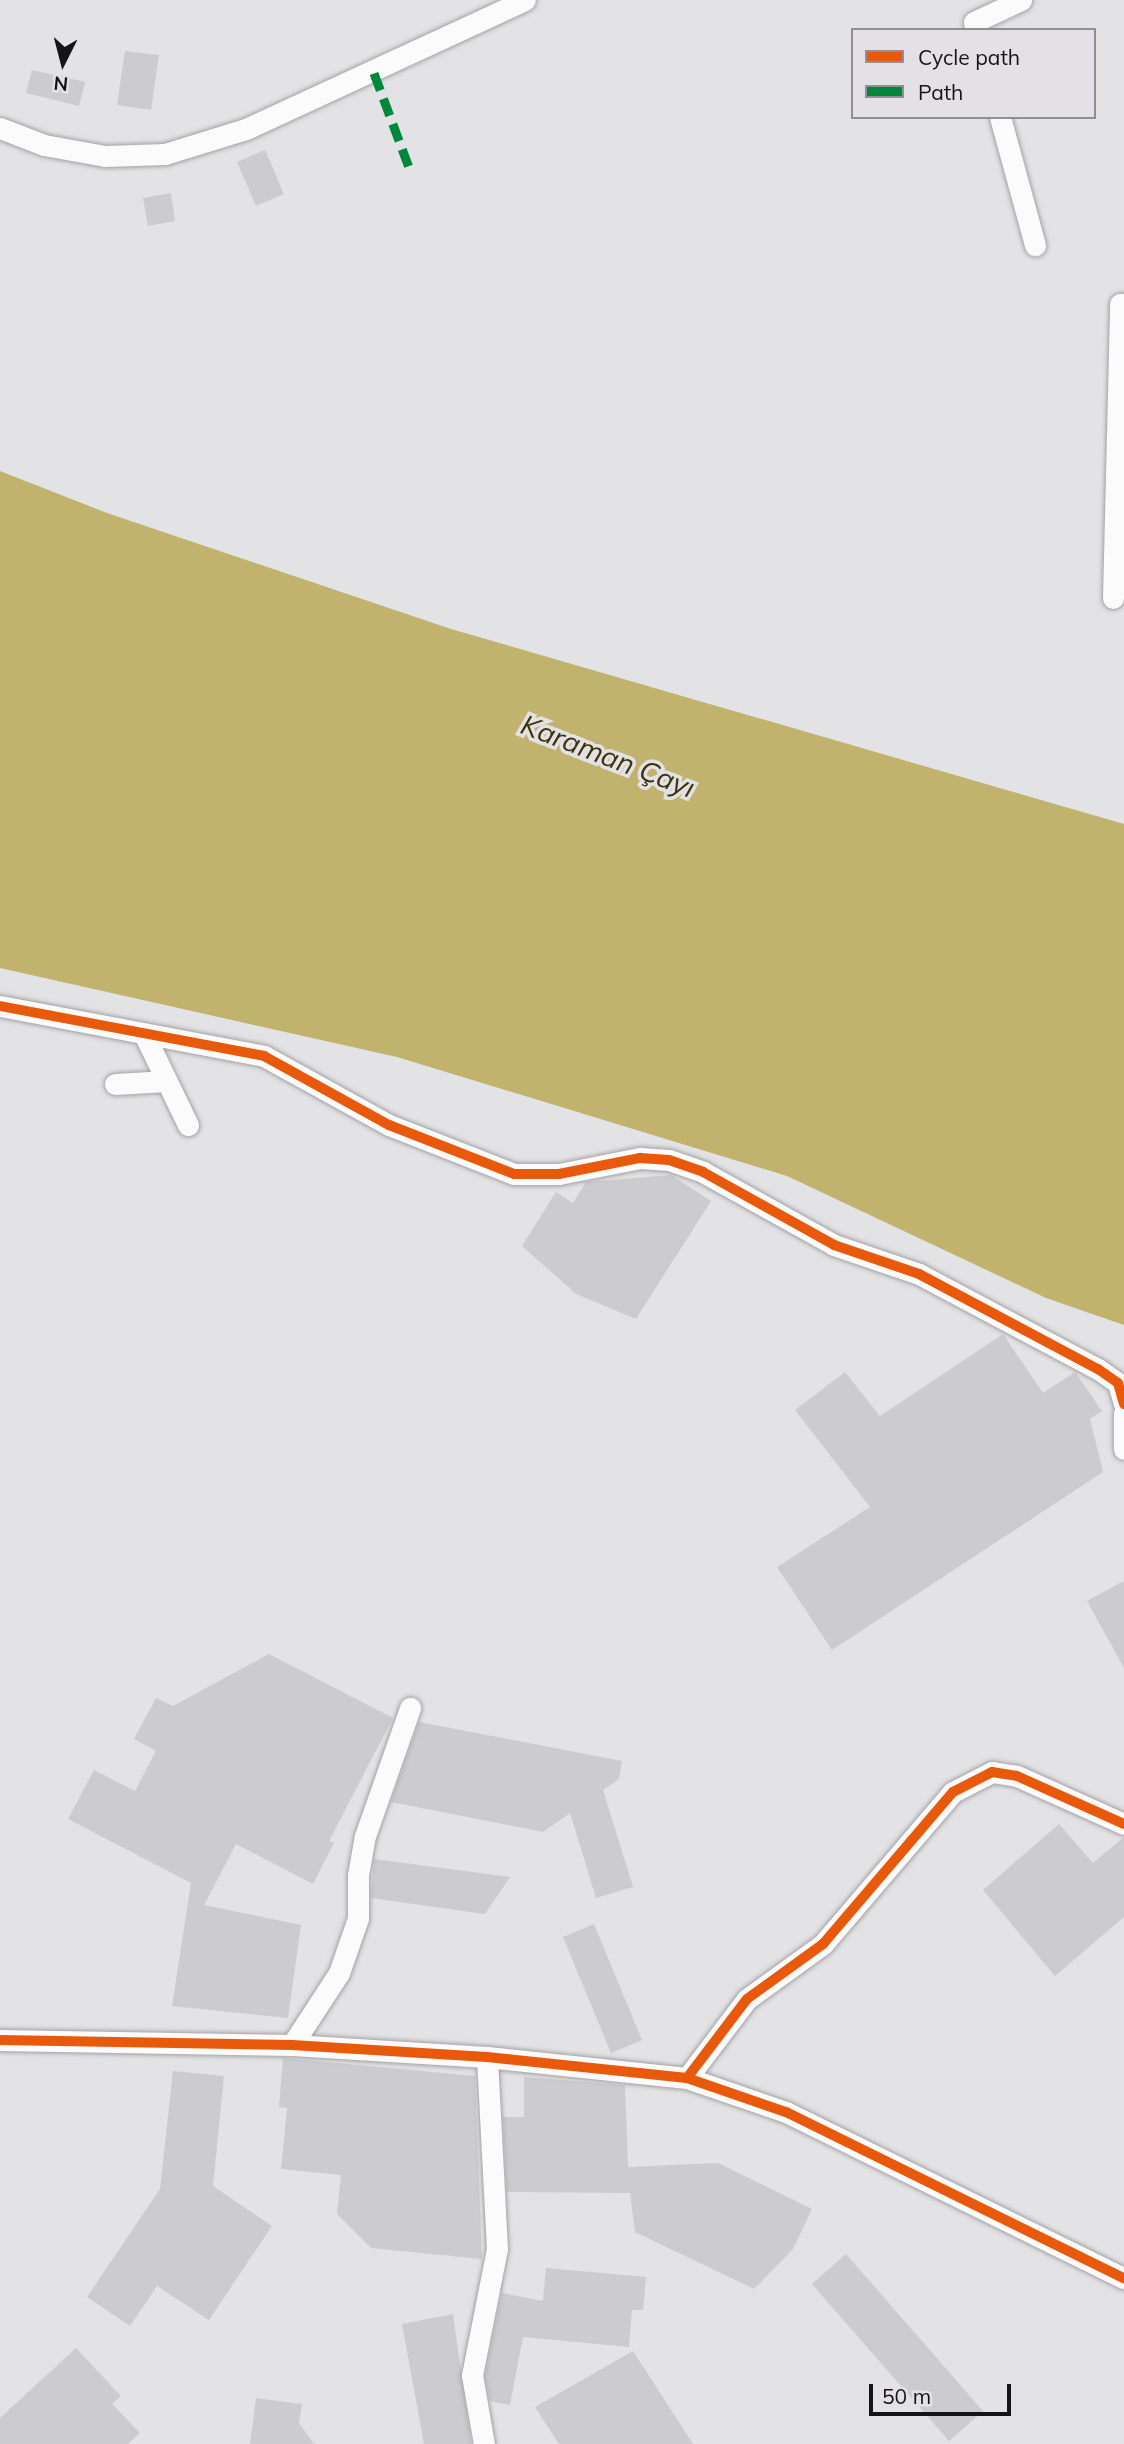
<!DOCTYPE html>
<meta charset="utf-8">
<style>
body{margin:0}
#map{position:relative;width:1124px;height:2444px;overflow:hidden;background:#e3e2e5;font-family:Mulish,sans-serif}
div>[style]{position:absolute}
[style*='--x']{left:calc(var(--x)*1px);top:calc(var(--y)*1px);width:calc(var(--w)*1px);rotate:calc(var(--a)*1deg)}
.water>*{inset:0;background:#c1b36e}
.building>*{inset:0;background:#cccbcd}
.roads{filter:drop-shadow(0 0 2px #a3a3a5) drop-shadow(0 0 2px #a3a3a5)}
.minor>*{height:21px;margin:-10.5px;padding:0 10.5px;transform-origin:10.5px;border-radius:10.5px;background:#fbfbfb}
.quiet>*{height:9px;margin-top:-4.5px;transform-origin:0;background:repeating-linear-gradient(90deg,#00873e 0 18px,transparent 0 27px)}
.cycleway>*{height:10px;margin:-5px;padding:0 5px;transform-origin:5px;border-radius:5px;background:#e8590c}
span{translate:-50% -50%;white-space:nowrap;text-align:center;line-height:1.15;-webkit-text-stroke:7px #e3e1e6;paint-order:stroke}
.water-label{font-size:28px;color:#3b3408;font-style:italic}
.legend{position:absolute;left:851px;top:28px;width:245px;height:91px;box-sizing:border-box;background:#e3e1e6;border:2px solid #918f93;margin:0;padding:9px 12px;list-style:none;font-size:21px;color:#151416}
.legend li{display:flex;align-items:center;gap:14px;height:35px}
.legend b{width:35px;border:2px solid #918f93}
.north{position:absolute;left:28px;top:28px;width:70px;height:70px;-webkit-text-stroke:5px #e3e1e6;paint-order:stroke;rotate:186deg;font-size:19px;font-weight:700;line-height:28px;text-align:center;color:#151416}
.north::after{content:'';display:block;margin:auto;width:24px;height:32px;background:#151416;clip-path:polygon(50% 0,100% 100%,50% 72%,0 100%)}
.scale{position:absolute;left:869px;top:2384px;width:142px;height:32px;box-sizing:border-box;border:4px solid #151416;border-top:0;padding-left:9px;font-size:21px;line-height:24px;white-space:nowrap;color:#151416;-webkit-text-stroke:5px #e3e1e6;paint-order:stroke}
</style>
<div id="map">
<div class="water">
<i style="clip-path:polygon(0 471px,107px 513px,451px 629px,1124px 824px,1124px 1325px,1046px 1298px,787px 1176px,397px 1057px,0 968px)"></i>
</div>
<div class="building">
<i style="clip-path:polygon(125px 51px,159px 55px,151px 110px,117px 105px)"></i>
<i style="clip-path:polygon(32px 70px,85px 82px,79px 106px,26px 93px)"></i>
<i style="clip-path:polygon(265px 150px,284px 194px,256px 206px,237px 162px)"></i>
<i style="clip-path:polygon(171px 193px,175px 221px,148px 226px,143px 198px)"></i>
<i style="clip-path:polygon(671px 1175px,711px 1201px,636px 1319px,576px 1294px,522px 1246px,556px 1192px,573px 1203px,586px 1182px)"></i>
<i style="clip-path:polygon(1003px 1334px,1043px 1393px,1075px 1372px,1102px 1411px,1090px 1419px,1103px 1472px,832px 1650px,777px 1567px,870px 1507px,795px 1410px,845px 1372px,880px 1416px)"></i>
<i style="clip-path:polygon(1124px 1581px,1124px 1668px,1087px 1601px)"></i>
<i style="clip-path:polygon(269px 1654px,393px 1718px,329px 1841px,334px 1843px,313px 1884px,236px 1844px,204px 1905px,301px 1925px,288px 2018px,172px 2006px,191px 1883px,68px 1819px,94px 1770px,135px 1791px,156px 1751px,134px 1739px,156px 1698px,173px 1706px)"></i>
<i style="clip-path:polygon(419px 1722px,622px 1761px,619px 1779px,603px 1790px,633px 1887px,596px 1898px,570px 1813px,543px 1832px,391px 1802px)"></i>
<i style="clip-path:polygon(1059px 1824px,1093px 1863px,1124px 1837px,1124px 1917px,1055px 1976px,983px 1890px)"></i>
<i style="clip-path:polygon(374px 1859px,510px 1877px,485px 1914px,371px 1898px)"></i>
<i style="clip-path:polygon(594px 1924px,642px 2040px,611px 2053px,563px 1937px)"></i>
<i style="clip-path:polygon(283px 2058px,475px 2076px,482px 2259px,371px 2248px,337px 2214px,341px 2175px,281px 2169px,287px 2108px,279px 2107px)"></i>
<i style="clip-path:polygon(173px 2071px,224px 2076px,213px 2186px,272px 2226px,209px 2320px,157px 2286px,130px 2326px,87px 2297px,160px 2189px)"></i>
<i style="clip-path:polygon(524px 2077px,625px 2085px,628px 2167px,718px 2163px,812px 2209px,793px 2249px,754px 2289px,635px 2232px,630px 2193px,507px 2192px,503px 2117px,524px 2117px)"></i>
<i style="clip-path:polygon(846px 2254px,983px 2411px,949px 2441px,812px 2284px)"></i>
<i style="clip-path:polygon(546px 2268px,646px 2277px,643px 2310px,632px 2310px,629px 2347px,523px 2337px,510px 2405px,490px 2401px,485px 2375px,502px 2293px,543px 2301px)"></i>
<i style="clip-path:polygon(453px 2314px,471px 2444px,424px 2444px,402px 2324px)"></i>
<i style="clip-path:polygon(76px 2348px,121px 2396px,112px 2404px,140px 2433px,128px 2444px,0 2444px,0 2418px)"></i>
<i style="clip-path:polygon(633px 2351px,693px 2444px,559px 2444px,535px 2407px)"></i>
<i style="clip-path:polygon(256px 2398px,302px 2404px,299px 2423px,314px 2444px,250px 2444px)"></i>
</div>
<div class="roads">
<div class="minor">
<i style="--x:976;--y:30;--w:8;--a:-104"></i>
<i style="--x:974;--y:22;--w:52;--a:-25.1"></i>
<i style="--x:1000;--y:117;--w:133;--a:74.7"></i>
<i style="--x:0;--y:128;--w:47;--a:21.1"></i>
<i style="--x:44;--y:145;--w:62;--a:10.2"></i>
<i style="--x:105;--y:156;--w:60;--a:-1.9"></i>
<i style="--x:165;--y:154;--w:85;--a:-17.2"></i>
<i style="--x:246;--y:129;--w:307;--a:-24.8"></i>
<i style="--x:1113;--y:598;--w:294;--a:-88.6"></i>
<i style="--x:1120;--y:304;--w:4;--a:0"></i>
<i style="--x:0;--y:1006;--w:269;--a:10.7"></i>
<i style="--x:264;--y:1056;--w:143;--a:28.9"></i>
<i style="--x:389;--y:1125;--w:134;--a:21.4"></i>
<i style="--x:514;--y:1174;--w:45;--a:0"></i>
<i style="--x:559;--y:1174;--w:83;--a:-11.2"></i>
<i style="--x:640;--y:1158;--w:29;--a:4"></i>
<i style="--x:669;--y:1160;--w:36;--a:19"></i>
<i style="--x:703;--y:1172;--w:150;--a:29.1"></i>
<i style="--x:834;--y:1245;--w:90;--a:18.8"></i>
<i style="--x:919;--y:1274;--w:203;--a:28"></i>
<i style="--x:1098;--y:1369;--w:24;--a:35"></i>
<i style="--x:1118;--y:1383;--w:22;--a:74"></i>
<i style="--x:145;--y:1036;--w:99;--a:64.2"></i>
<i style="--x:115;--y:1084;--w:52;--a:-3.3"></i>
<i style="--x:1124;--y:1413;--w:36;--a:90"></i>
<i style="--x:0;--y:2040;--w:292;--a:1"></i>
<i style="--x:292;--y:2045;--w:195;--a:3.5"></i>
<i style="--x:487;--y:2057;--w:201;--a:6"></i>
<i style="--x:687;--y:2078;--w:105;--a:19"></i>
<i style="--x:786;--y:2112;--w:377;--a:26.2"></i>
<i style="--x:292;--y:2045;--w:86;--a:-56.9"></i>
<i style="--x:339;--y:1973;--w:58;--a:-70.9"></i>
<i style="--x:358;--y:1918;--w:43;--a:-90"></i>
<i style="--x:358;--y:1875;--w:40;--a:-80"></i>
<i style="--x:365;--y:1836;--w:136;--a:-70.6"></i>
<i style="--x:687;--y:2078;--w:99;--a:-52.8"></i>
<i style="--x:747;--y:1999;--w:94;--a:-35.9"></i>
<i style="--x:823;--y:1944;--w:200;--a:-49.5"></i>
<i style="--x:953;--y:1792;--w:44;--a:-27.1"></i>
<i style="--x:992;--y:1772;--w:25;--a:9"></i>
<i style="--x:1017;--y:1776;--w:117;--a:24.2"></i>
<i style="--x:484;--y:2444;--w:70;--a:-99.9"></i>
<i style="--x:472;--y:2375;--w:128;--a:-78.8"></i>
<i style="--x:497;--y:2249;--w:192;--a:-93"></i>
</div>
</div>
<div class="quiet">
<i style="--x:374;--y:73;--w:100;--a:69.6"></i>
</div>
<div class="cycleway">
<i style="--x:0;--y:1006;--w:269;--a:10.7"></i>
<i style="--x:264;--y:1056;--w:143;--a:28.9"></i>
<i style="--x:389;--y:1125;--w:134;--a:21.4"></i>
<i style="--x:514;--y:1174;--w:45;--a:0"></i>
<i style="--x:559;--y:1174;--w:83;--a:-11.2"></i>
<i style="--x:640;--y:1158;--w:29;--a:4"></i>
<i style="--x:669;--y:1160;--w:36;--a:19"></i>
<i style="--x:703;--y:1172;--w:150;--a:29.1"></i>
<i style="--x:834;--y:1245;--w:90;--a:18.8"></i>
<i style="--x:919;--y:1274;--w:203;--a:28"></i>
<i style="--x:1098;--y:1369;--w:24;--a:35"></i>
<i style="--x:1118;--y:1383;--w:22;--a:74"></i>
<i style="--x:0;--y:2040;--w:292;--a:1"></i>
<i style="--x:292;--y:2045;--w:195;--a:3.5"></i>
<i style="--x:487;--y:2057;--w:201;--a:6"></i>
<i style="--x:687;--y:2078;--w:105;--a:19"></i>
<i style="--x:786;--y:2112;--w:377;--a:26.2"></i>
<i style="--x:687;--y:2078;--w:99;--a:-52.8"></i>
<i style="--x:747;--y:1999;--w:94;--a:-35.9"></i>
<i style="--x:823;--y:1944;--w:200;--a:-49.5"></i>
<i style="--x:953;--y:1792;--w:44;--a:-27.1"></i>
<i style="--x:992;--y:1772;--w:25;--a:9"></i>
<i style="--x:1017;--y:1776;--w:117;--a:24.2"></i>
</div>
<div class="water-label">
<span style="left:608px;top:756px;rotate:21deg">Karaman Çayı</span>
</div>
<ul class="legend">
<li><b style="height:9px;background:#e8590c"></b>Cycle path</li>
<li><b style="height:9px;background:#00873e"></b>Path</li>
</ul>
<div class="north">N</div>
<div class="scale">50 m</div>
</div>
